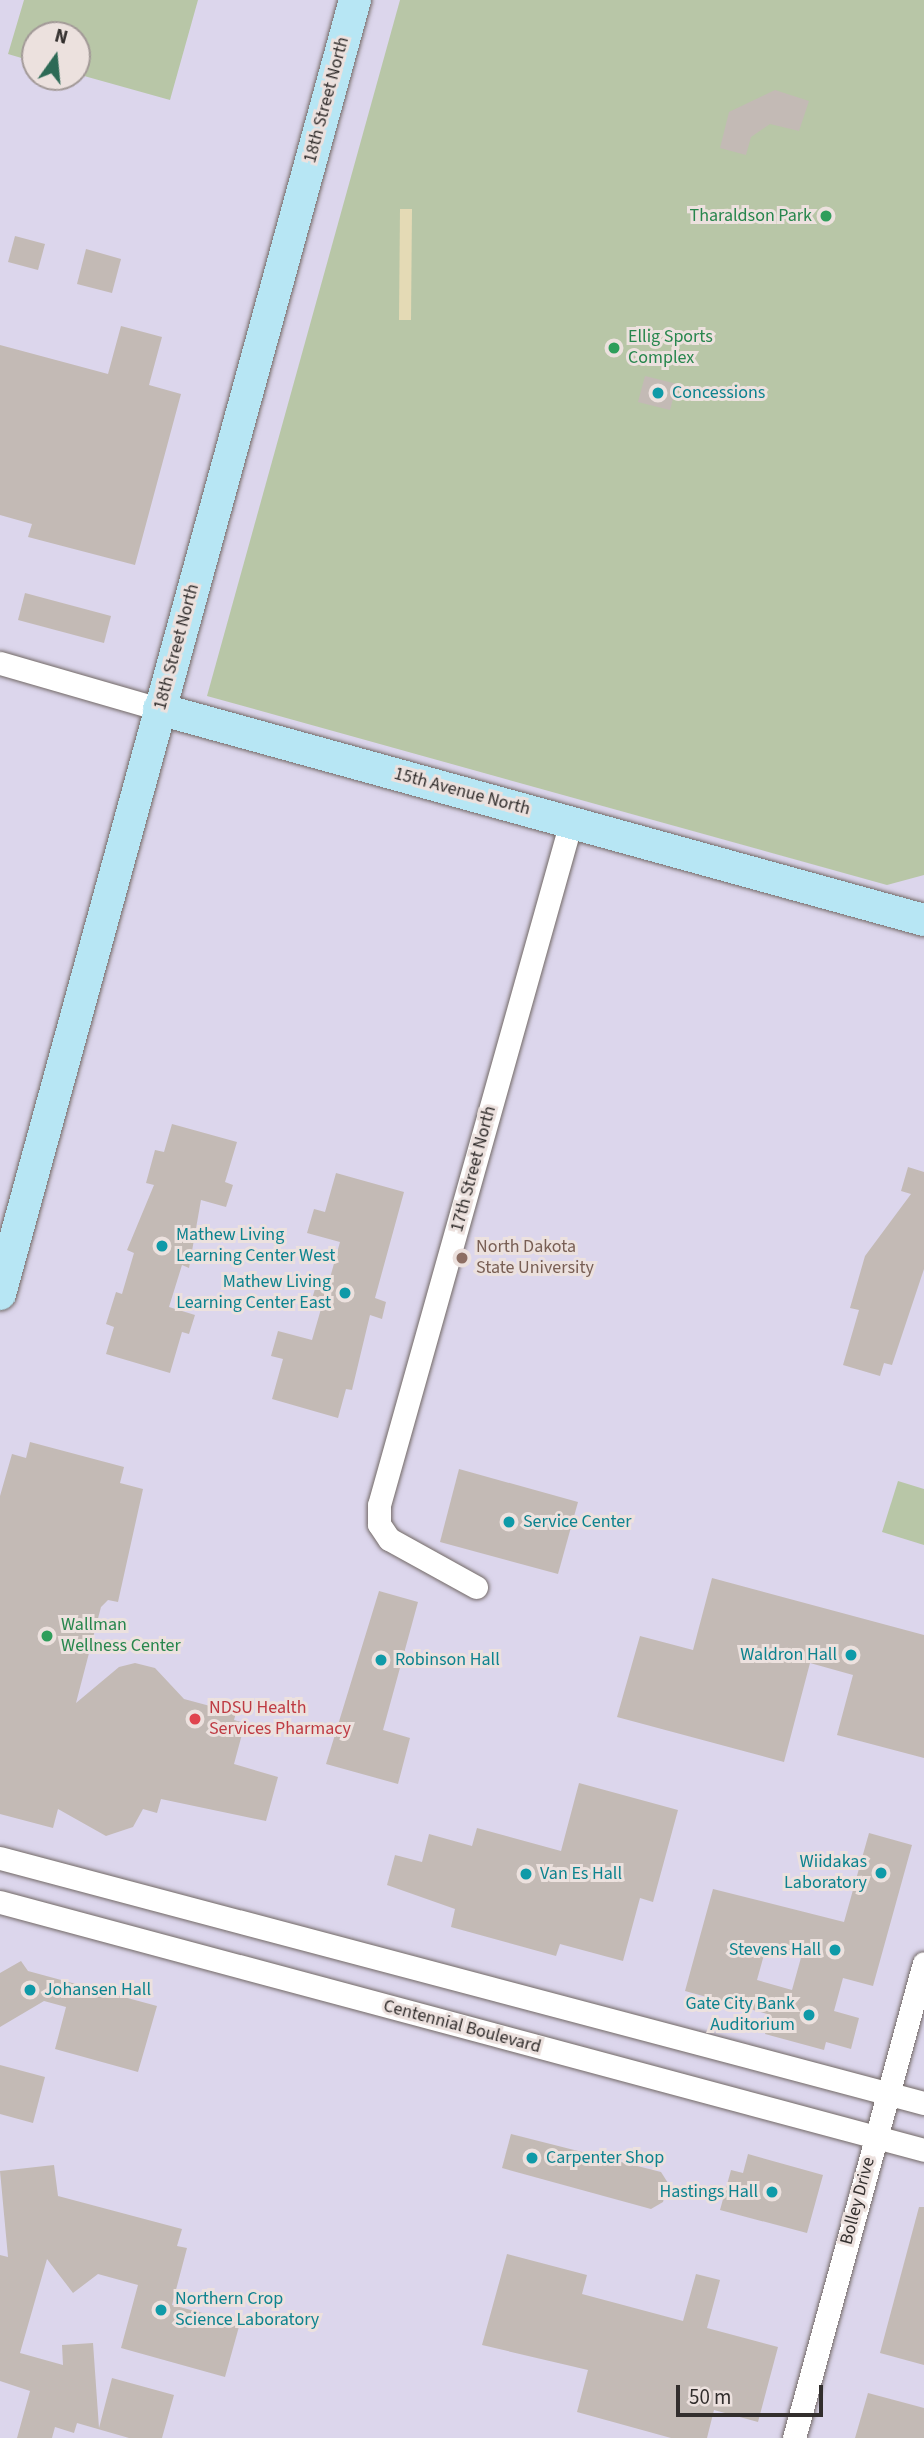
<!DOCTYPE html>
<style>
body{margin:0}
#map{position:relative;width:924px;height:2438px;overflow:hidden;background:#ece1de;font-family:"Source Sans 3",sans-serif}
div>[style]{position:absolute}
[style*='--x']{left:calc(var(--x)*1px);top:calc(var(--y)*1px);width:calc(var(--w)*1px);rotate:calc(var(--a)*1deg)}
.education>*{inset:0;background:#dcd6ec}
.green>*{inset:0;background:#b8c6a7}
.sand>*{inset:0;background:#e4dab5}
.building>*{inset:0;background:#c3bab5}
.roads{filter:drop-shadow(0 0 2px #726966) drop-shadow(0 0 2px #726966)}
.street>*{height:23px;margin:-11.5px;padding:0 11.5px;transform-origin:11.5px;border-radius:11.5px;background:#fff}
.secondary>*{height:32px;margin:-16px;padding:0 16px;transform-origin:16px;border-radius:16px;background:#b7e6f4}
.dots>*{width:19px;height:19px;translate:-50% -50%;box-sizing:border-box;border:4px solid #ece1de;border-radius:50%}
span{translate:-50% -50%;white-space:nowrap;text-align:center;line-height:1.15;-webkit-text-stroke:6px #ece1de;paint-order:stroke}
.street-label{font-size:18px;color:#322e2d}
.leisure-label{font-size:18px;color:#27864d}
.right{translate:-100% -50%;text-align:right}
.left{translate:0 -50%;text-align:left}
.culture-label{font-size:18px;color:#0d838f}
.education-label{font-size:18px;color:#785e54}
.health-label{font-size:18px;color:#be3a42}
.north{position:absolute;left:21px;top:21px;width:70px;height:70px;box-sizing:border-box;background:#ece1de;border:2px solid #a29997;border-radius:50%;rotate:15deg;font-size:19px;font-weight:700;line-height:28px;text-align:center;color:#322e2d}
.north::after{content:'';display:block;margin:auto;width:24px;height:32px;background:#2d6a56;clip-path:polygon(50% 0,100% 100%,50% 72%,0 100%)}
.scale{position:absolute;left:676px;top:2385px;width:147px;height:32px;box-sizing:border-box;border:4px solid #322e2d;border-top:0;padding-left:9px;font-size:21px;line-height:24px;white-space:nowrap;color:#322e2d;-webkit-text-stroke:5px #ece1de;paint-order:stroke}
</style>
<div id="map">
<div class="education">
<i style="clip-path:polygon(evenodd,0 0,924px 0,924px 2438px,0 2438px,0 0,35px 35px,77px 35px,77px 77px,35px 77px,35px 35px)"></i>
</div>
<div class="green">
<i style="clip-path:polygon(24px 0,198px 0,170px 100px,77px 74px,77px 35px,35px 35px,35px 62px,8px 54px)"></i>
<i style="clip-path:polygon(400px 0,924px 0,924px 875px,887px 885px,207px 696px)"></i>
<i style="clip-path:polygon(898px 1481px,924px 1489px,924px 1545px,882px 1532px)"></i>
</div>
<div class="sand">
<i style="clip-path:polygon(400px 209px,412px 209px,411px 320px,399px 320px)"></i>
</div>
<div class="building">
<i style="clip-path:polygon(775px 90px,809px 101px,799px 131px,770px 124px,751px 137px,746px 155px,720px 148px,729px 112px)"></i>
<i style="clip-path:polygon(15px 236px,45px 244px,38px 270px,8px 262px)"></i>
<i style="clip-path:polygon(86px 249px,121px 259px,112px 293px,77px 284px)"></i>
<i style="clip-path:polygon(121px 326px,162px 337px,149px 385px,181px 394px,135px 565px,28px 537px,32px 524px,0 515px,0 345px,108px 374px)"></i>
<i style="clip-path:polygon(645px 376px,677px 384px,670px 410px,638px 402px)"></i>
<i style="clip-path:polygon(25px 593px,111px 616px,104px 643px,18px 620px)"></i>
<i style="clip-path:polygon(172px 1124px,237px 1142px,225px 1182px,233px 1185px,226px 1207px,201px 1200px,189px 1268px,182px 1265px,169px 1307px,195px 1315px,189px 1334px,182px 1332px,170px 1373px,106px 1354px,114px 1327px,106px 1324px,116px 1292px,122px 1294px,134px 1253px,127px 1250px,154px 1185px,146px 1183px,155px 1150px,164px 1152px)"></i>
<i style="clip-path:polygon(908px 1167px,924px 1172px,924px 1269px,892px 1365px,884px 1363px,880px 1376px,843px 1365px,859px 1310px,850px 1308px,865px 1256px,911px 1194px,901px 1191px)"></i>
<i style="clip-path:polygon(336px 1173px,404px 1192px,375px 1298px,386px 1302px,382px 1319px,370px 1315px,352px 1390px,346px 1389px,338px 1418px,272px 1399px,283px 1359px,271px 1356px,278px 1331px,312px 1340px,323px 1302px,312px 1299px,317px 1282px,328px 1285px,340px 1242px,307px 1233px,314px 1209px,325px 1212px)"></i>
<i style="clip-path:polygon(30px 1442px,124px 1467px,120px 1483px,143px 1489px,118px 1602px,108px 1600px,101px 1607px,76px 1703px,119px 1667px,135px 1663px,155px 1668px,184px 1699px,236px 1713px,234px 1720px,245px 1723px,234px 1764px,278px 1777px,266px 1821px,161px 1799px,157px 1813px,143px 1809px,133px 1827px,106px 1836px,58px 1809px,53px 1828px,0 1814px,0 1496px,12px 1454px,26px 1458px)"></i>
<i style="clip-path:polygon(459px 1469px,578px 1502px,558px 1574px,440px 1542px)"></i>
<i style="clip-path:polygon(712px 1578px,924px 1635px,924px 1758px,837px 1735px,853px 1675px,810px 1663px,784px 1762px,617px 1717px,640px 1636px,693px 1650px)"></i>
<i style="clip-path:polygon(379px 1591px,418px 1602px,383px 1730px,410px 1738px,398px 1784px,326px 1764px)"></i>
<i style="clip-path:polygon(579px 1783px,678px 1810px,653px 1902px,640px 1898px,623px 1961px,560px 1944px,556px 1956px,451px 1927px,455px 1909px,387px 1885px,395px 1855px,422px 1862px,429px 1834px,472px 1846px,477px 1828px,561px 1851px)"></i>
<i style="clip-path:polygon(evenodd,869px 1833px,912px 1845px,873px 1986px,843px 1978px,834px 2011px,859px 2018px,851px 2049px,826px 2042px,824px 2050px,765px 2034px,771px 2015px,685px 1991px,713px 1889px,844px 1922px,869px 1833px,767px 1944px,802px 1954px,792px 1990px,757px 1980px,767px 1944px)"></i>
<i style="clip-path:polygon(21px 1961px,28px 1971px,157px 2006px,138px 2072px,55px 2049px,66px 2007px,44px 2001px,0 2027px,0 1973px)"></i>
<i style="clip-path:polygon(0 2065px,45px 2077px,33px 2123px,0 2114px)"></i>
<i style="clip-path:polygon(511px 2134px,661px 2172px,668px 2183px,663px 2202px,651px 2209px,502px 2168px)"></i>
<i style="clip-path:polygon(748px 2154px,823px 2175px,807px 2233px,720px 2210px,731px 2170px,743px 2173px)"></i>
<i style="clip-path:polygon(54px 2165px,58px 2196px,182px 2229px,177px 2246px,187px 2248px,172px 2305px,240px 2323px,225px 2377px,121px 2348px,138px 2285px,98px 2274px,73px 2293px,47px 2259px,20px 2353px,63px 2365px,62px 2345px,93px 2343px,99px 2428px,112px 2378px,174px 2395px,162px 2438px,129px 2438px,77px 2423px,74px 2433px,55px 2427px,52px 2438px,17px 2438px,30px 2391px,0 2381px,0 2255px,8px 2257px,0 2171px)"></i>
<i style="clip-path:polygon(919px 2207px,924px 2207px,924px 2365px,880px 2353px)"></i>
<i style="clip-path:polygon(507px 2254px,587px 2275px,582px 2294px,683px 2321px,696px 2274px,720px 2280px,707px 2328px,778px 2347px,758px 2422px,714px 2410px,707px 2438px,671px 2438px,577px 2412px,588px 2370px,482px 2345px)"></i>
<i style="clip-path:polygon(868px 2393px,924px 2408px,924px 2438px,855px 2438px)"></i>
</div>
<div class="roads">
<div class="street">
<i style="--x:0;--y:663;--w:166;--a:16.1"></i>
<i style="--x:476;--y:1587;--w:99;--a:-151.1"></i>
<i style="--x:389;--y:1539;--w:18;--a:-124"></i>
<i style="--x:379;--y:1524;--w:19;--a:-90"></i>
<i style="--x:379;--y:1505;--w:709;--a:-74.3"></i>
<i style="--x:0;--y:1858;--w:956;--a:14.85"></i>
<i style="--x:0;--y:1902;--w:957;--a:15.02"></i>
<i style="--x:794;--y:2438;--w:492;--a:-74.7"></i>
</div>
<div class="secondary">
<i style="--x:159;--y:709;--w:794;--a:15.42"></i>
<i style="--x:0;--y:1294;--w:1342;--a:-74.66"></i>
</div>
</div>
<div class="dots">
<i style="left:826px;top:216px;background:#2e9e5b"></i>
<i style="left:614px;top:348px;background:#2e9e5b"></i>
<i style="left:658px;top:393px;background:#0f9aa8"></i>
<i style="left:162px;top:1246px;background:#0f9aa8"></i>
<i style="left:462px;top:1258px;background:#8d6e63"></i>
<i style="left:345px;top:1293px;background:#0f9aa8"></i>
<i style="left:509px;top:1522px;background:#0f9aa8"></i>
<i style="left:47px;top:1636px;background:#2e9e5b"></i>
<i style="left:851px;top:1655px;background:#0f9aa8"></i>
<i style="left:381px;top:1660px;background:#0f9aa8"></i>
<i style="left:195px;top:1719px;background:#e0444e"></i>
<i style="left:881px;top:1873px;background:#0f9aa8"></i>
<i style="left:526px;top:1874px;background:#0f9aa8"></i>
<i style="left:835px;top:1950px;background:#0f9aa8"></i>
<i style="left:30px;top:1990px;background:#0f9aa8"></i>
<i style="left:809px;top:2015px;background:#0f9aa8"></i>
<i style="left:532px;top:2158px;background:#0f9aa8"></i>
<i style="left:772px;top:2192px;background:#0f9aa8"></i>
<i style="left:161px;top:2310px;background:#0f9aa8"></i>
</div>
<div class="street-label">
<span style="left:327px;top:100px;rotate:-75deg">18th Street North</span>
<span style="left:177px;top:647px;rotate:-75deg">18th Street North</span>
<span style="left:462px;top:792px;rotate:15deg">15th Avenue North</span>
<span style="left:474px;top:1169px;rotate:-75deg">17th Street North</span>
<span style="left:462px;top:2027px;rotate:15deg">Centennial Boulevard</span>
<span style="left:858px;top:2201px;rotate:-75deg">Bolley Drive</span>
</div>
<div class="leisure-label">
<span class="right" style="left:812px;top:216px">Tharaldson Park</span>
<span class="left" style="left:628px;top:348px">Ellig Sports<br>Complex</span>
<span class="left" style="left:61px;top:1636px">Wallman<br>Wellness Center</span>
</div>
<div class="culture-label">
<span class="left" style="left:672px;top:393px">Concessions</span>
<span class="left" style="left:176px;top:1246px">Mathew Living<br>Learning Center West</span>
<span class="right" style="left:331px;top:1293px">Mathew Living<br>Learning Center East</span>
<span class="left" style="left:523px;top:1522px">Service Center</span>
<span class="right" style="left:837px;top:1655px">Waldron Hall</span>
<span class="left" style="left:395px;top:1660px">Robinson Hall</span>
<span class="right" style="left:867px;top:1873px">Wiidakas<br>Laboratory</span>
<span class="left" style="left:540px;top:1874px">Van Es Hall</span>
<span class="right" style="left:821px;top:1950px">Stevens Hall</span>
<span class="left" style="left:44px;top:1990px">Johansen Hall</span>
<span class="right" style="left:795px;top:2015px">Gate City Bank<br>Auditorium</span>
<span class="left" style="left:546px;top:2158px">Carpenter Shop</span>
<span class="right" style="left:758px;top:2192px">Hastings Hall</span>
<span class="left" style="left:175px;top:2310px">Northern Crop<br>Science Laboratory</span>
</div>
<div class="education-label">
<span class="left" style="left:476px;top:1258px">North Dakota<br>State University</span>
</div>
<div class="health-label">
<span class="left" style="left:209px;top:1719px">NDSU Health<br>Services Pharmacy</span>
</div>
<div class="north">N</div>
<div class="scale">50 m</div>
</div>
